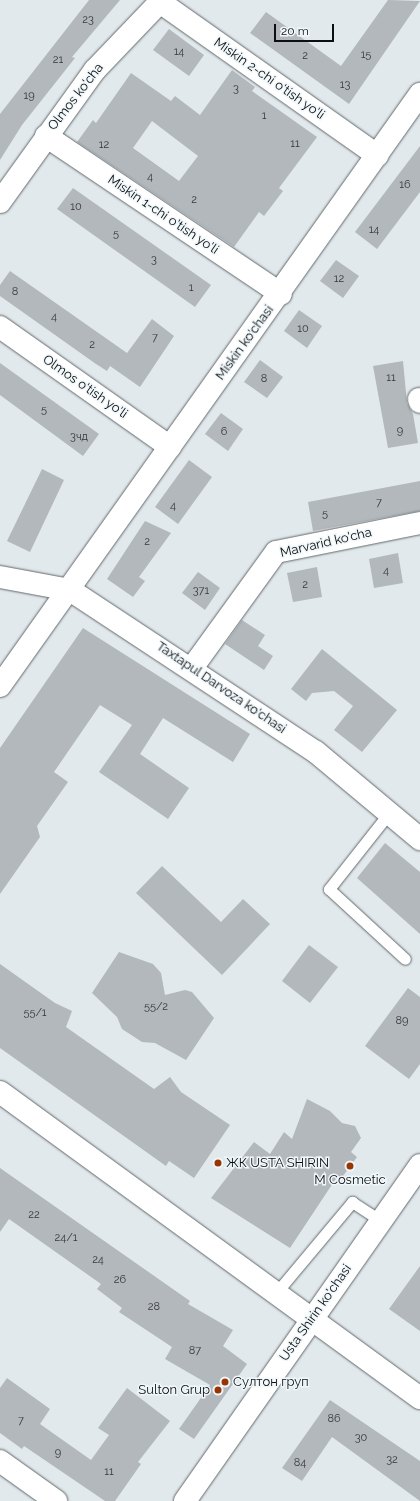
<!DOCTYPE html>
<meta charset="utf-8">
<style>
body{margin:0}
#map{position:relative;width:420px;height:1501px;overflow:hidden;background:#e2e9ec;font-family:Raleway,sans-serif}
div>[style]{position:absolute}
[style*='--x']{left:calc(var(--x)*1px);top:calc(var(--y)*1px);width:calc(var(--w)*1px);rotate:calc(var(--a)*1deg)}
.building>*{inset:0;background:#b2b8bb}
.roads{filter:drop-shadow(0 0 1px #62686b) drop-shadow(0 0 1px #62686b)}
.lane>*{height:11px;margin:-5.5px;padding:0 5.5px;transform-origin:5.5px;border-radius:5.5px;background:#fff}
.street>*{height:22px;margin:-11px;padding:0 11px;transform-origin:11px;border-radius:11px;background:#fff}
.secondary>*{height:22px;margin:-11px;padding:0 11px;transform-origin:11px;border-radius:11px;background:#fff}
.dots>*{width:11px;height:11px;translate:-50% -50%;box-sizing:border-box;border:2px solid #f0f7fa;border-radius:50%}
span{translate:-50% -50%;white-space:nowrap;text-align:center;line-height:1.15;-webkit-text-stroke:3px #f0f7fa;paint-order:stroke}
.number-label{font-size:11px;color:#36383a}
.number-label span{-webkit-text-stroke-width:0}
.street-label{font-size:13px;color:#0c0e0f}
.poi-label{font-size:13px;color:#0c0e0f}
.left{translate:0 -50%;text-align:left}
.right{translate:-100% -50%;text-align:right}
.scale{position:absolute;left:274px;top:24px;width:60px;height:18px;box-sizing:border-box;border:2px solid #0c0e0f;border-top:0;padding-left:5px;font-size:12px;line-height:14px;white-space:nowrap;color:#0c0e0f;-webkit-text-stroke:3px #f0f7fa;paint-order:stroke}
</style>
<div id="map">
<div class="building">
<i style="clip-path:polygon(89px 0,120px 0,72px 57px,75px 58px,22px 125px,0 160px,0 114px)"></i>
<i style="clip-path:polygon(388px 0,420px 1px,349px 104px,250px 33px,266px 12px,341px 66px)"></i>
<i style="clip-path:polygon(169px 29px,204px 55px,189px 76px,153px 50px)"></i>
<i style="clip-path:polygon(evenodd,232px 70px,255px 87px,252px 91px,317px 137px,279px 188px,283px 191px,264px 216px,259px 212px,234px 247px,77px 142px,93px 120px,96px 123px,131px 73px,171px 101px,175px 96px,200px 115px,232px 70px,152px 121px,198px 156px,179px 181px,133px 148px,152px 121px)"></i>
<i style="clip-path:polygon(420px 146px,420px 192px,377px 249px,355px 232px)"></i>
<i style="clip-path:polygon(73px 188px,211px 285px,195px 307px,57px 209px)"></i>
<i style="clip-path:polygon(336px 260px,359px 276px,343px 298px,320px 281px)"></i>
<i style="clip-path:polygon(10px 271px,127px 353px,152px 319px,174px 336px,140px 387px,110px 366px,107px 371px,96px 364px,0 296px,0 285px)"></i>
<i style="clip-path:polygon(299px 310px,322px 326px,307px 348px,284px 331px)"></i>
<i style="clip-path:polygon(260px 360px,283px 377px,267px 398px,244px 382px)"></i>
<i style="clip-path:polygon(403px 361px,407px 403px,413px 414px,418px 443px,388px 448px,373px 366px)"></i>
<i style="clip-path:polygon(0 363px,99px 434px,83px 456px,0 395px)"></i>
<i style="clip-path:polygon(221px 413px,243px 429px,228px 451px,205px 434px)"></i>
<i style="clip-path:polygon(189px 460px,212px 477px,178px 524px,155px 507px)"></i>
<i style="clip-path:polygon(42px 469px,64px 480px,30px 552px,7px 541px)"></i>
<i style="clip-path:polygon(420px 481px,420px 511px,313px 531px,308px 502px)"></i>
<i style="clip-path:polygon(145px 521px,171px 533px,139px 577px,145px 581px,133px 597px,107px 579px)"></i>
<i style="clip-path:polygon(398px 553px,403px 583px,374px 588px,369px 559px)"></i>
<i style="clip-path:polygon(317px 567px,322px 597px,293px 602px,287px 573px)"></i>
<i style="clip-path:polygon(198px 572px,220px 588px,205px 610px,182px 593px)"></i>
<i style="clip-path:polygon(242px 620px,265px 635px,258px 646px,273px 656px,264px 670px,225px 644px)"></i>
<i style="clip-path:polygon(83px 628px,250px 734px,233px 762px,163px 718px,140px 754px,189px 788px,168px 819px,99px 772px,132px 725px,100px 705px,54px 772px,68px 782px,37px 826px,40px 837px,0 894px,0 748px)"></i>
<i style="clip-path:polygon(322px 649px,397px 710px,362px 752px,334px 730px,353px 706px,334px 691px,312px 693px,306px 701px,291px 689px)"></i>
<i style="clip-path:polygon(385px 843px,420px 872px,420px 934px,357px 878px)"></i>
<i style="clip-path:polygon(162px 866px,221px 922px,243px 899px,270px 924px,222px 975px,136px 893px)"></i>
<i style="clip-path:polygon(309px 945px,338px 967px,310px 1003px,282px 981px)"></i>
<i style="clip-path:polygon(119px 952px,153px 964px,161px 973px,165px 995px,185px 990px,192px 992px,214px 1018px,186px 1060px,155px 1043px,142px 1042px,122px 1029px,117px 1017px,92px 993px)"></i>
<i style="clip-path:polygon(0 964px,55px 1003px,72px 1011px,66px 1027px,154px 1089px,170px 1077px,181px 1092px,230px 1125px,194px 1178px,169px 1161px,166px 1166px,0 1048px)"></i>
<i style="clip-path:polygon(408px 988px,420px 997px,420px 1064px,409px 1079px,365px 1046px)"></i>
<i style="clip-path:polygon(307px 1099px,330px 1111px,342px 1123px,355px 1126px,361px 1138px,351px 1152px,357px 1157px,343px 1176px,335px 1180px,290px 1248px,211px 1198px,254px 1142px,270px 1154px,284px 1132px,292px 1139px)"></i>
<i style="clip-path:polygon(0 1168px,190px 1301px,188px 1304px,233px 1330px,223px 1346px,247px 1364px,194px 1439px,179px 1429px,210px 1385px,165px 1359px,172px 1347px,119px 1312px,122px 1308px,97px 1289px,101px 1284px,9px 1219px,0 1232px)"></i>
<i style="clip-path:polygon(420px 1266px,420px 1331px,389px 1309px)"></i>
<i style="clip-path:polygon(7px 1378px,50px 1409px,40px 1424px,91px 1460px,109px 1435px,98px 1428px,127px 1388px,170px 1421px,138px 1462px,141px 1464px,115px 1501px,105px 1501px,24px 1446px,22px 1449px,0 1433px,0 1388px)"></i>
<i style="clip-path:polygon(330px 1400px,420px 1461px,420px 1501px,332px 1437px,302px 1481px,282px 1468px)"></i>
</div>
<div class="roads">
<div class="lane">
<i style="--x:389;--y:813;--w:97;--a:128.3"></i>
<i style="--x:329;--y:889;--w:103;--a:42.6"></i>
<i style="--x:276;--y:1293;--w:119;--a:-50.1"></i>
<i style="--x:352;--y:1202;--w:35;--a:33"></i>
</div>
<div class="street">
<i style="--x:160;--y:2;--w:266;--a:35.2"></i>
<i style="--x:46;--y:136;--w:283;--a:33.9"></i>
<i style="--x:0;--y:202;--w:163;--a:-54.3"></i>
<i style="--x:95;--y:70;--w:97;--a:-46.3"></i>
<i style="--x:0;--y:327;--w:208;--a:35.2"></i>
<i style="--x:419;--y:399;--w:3;--a:72"></i>
<i style="--x:0;--y:577;--w:71;--a:10.5"></i>
<i style="--x:70;--y:590;--w:295;--a:33.4"></i>
<i style="--x:316;--y:752;--w:136;--a:39.9"></i>
<i style="--x:192;--y:668;--w:143;--a:-54.1"></i>
<i style="--x:276;--y:552;--w:147;--a:-11.4"></i>
<i style="--x:0;--y:686;--w:726;--a:-54.65"></i>
<i style="--x:0;--y:1461;--w:69;--a:35.5"></i>
</div>
<div class="secondary">
<i style="--x:0;--y:1092;--w:520;--a:36.08"></i>
<i style="--x:185;--y:1501;--w:410;--a:-55"></i>
</div>
</div>
<div class="dots">
<i style="left:218px;top:1163px;background:#993501"></i>
<i style="left:350px;top:1166px;background:#993501"></i>
<i style="left:225px;top:1382px;background:#993501"></i>
<i style="left:218px;top:1390px;background:#993501"></i>
</div>
<div class="number-label">
<span style="left:88px;top:20px">23</span>
<span style="left:179px;top:52px">14</span>
<span style="left:366px;top:55px">15</span>
<span style="left:305px;top:56px">2</span>
<span style="left:58px;top:60px">21</span>
<span style="left:345px;top:85px">13</span>
<span style="left:236px;top:89px">3</span>
<span style="left:29px;top:96px">19</span>
<span style="left:264px;top:116px">1</span>
<span style="left:295px;top:144px">11</span>
<span style="left:104px;top:145px">12</span>
<span style="left:150px;top:177px">4</span>
<span style="left:405px;top:185px">16</span>
<span style="left:194px;top:200px">2</span>
<span style="left:76px;top:207px">10</span>
<span style="left:374px;top:230px">14</span>
<span style="left:116px;top:234px">5</span>
<span style="left:154px;top:260px">3</span>
<span style="left:339px;top:279px">12</span>
<span style="left:191px;top:288px">1</span>
<span style="left:15px;top:292px">8</span>
<span style="left:54px;top:317px">4</span>
<span style="left:303px;top:329px">10</span>
<span style="left:155px;top:338px">7</span>
<span style="left:92px;top:345px">2</span>
<span style="left:391px;top:378px">11</span>
<span style="left:264px;top:379px">8</span>
<span style="left:44px;top:410px">5</span>
<span style="left:400px;top:431px">9</span>
<span style="left:224px;top:432px">6</span>
<span style="left:79px;top:437px">3чд</span>
<span style="left:379px;top:503px">7</span>
<span style="left:173px;top:506px">4</span>
<span style="left:325px;top:514px">5</span>
<span style="left:147px;top:542px">2</span>
<span style="left:386px;top:571px">4</span>
<span style="left:305px;top:585px">2</span>
<span style="left:201px;top:591px">371</span>
<span style="left:156px;top:1007px">55/2</span>
<span style="left:35px;top:1013px">55/1</span>
<span style="left:402px;top:1021px">89</span>
<span style="left:34px;top:1215px">22</span>
<span style="left:66px;top:1238px">24/1</span>
<span style="left:98px;top:1260px">24</span>
<span style="left:120px;top:1280px">26</span>
<span style="left:154px;top:1307px">28</span>
<span style="left:195px;top:1351px">87</span>
<span style="left:334px;top:1419px">86</span>
<span style="left:21px;top:1421px">7</span>
<span style="left:361px;top:1438px">30</span>
<span style="left:58px;top:1453px">9</span>
<span style="left:392px;top:1460px">32</span>
<span style="left:300px;top:1463px">84</span>
<span style="left:109px;top:1472px">11</span>
</div>
<div class="street-label">
<span style="left:269px;top:79px;rotate:35deg">Miskin 2-chi o'tish yo'li</span>
<span style="left:76px;top:97px;rotate:-52deg">Olmos ko'cha</span>
<span style="left:163px;top:215px;rotate:34deg">Miskin 1-chi o'tish yo'li</span>
<span style="left:245px;top:343px;rotate:-54deg">Miskin ko'chasi</span>
<span style="left:85px;top:387px;rotate:35deg">Olmos o'tish yo'li</span>
<span style="left:326px;top:543px;rotate:-13deg">Marvarid ko'cha</span>
<span style="left:221px;top:688px;rotate:34deg">Taxtapul Darvoza ko'chasi</span>
<span style="left:316px;top:1313px;rotate:-55deg">Usta Shirin ko'chasi</span>
</div>
<div class="poi-label">
<span class="left" style="left:226px;top:1163px">ЖК USTA SHIRIN</span>
<span style="left:350px;top:1180px">M Cosmetic</span>
<span class="left" style="left:233px;top:1382px">Султон груп</span>
<span class="right" style="left:210px;top:1390px">Sulton Grup</span>
</div>
<div class="scale">20 m</div>
</div>
